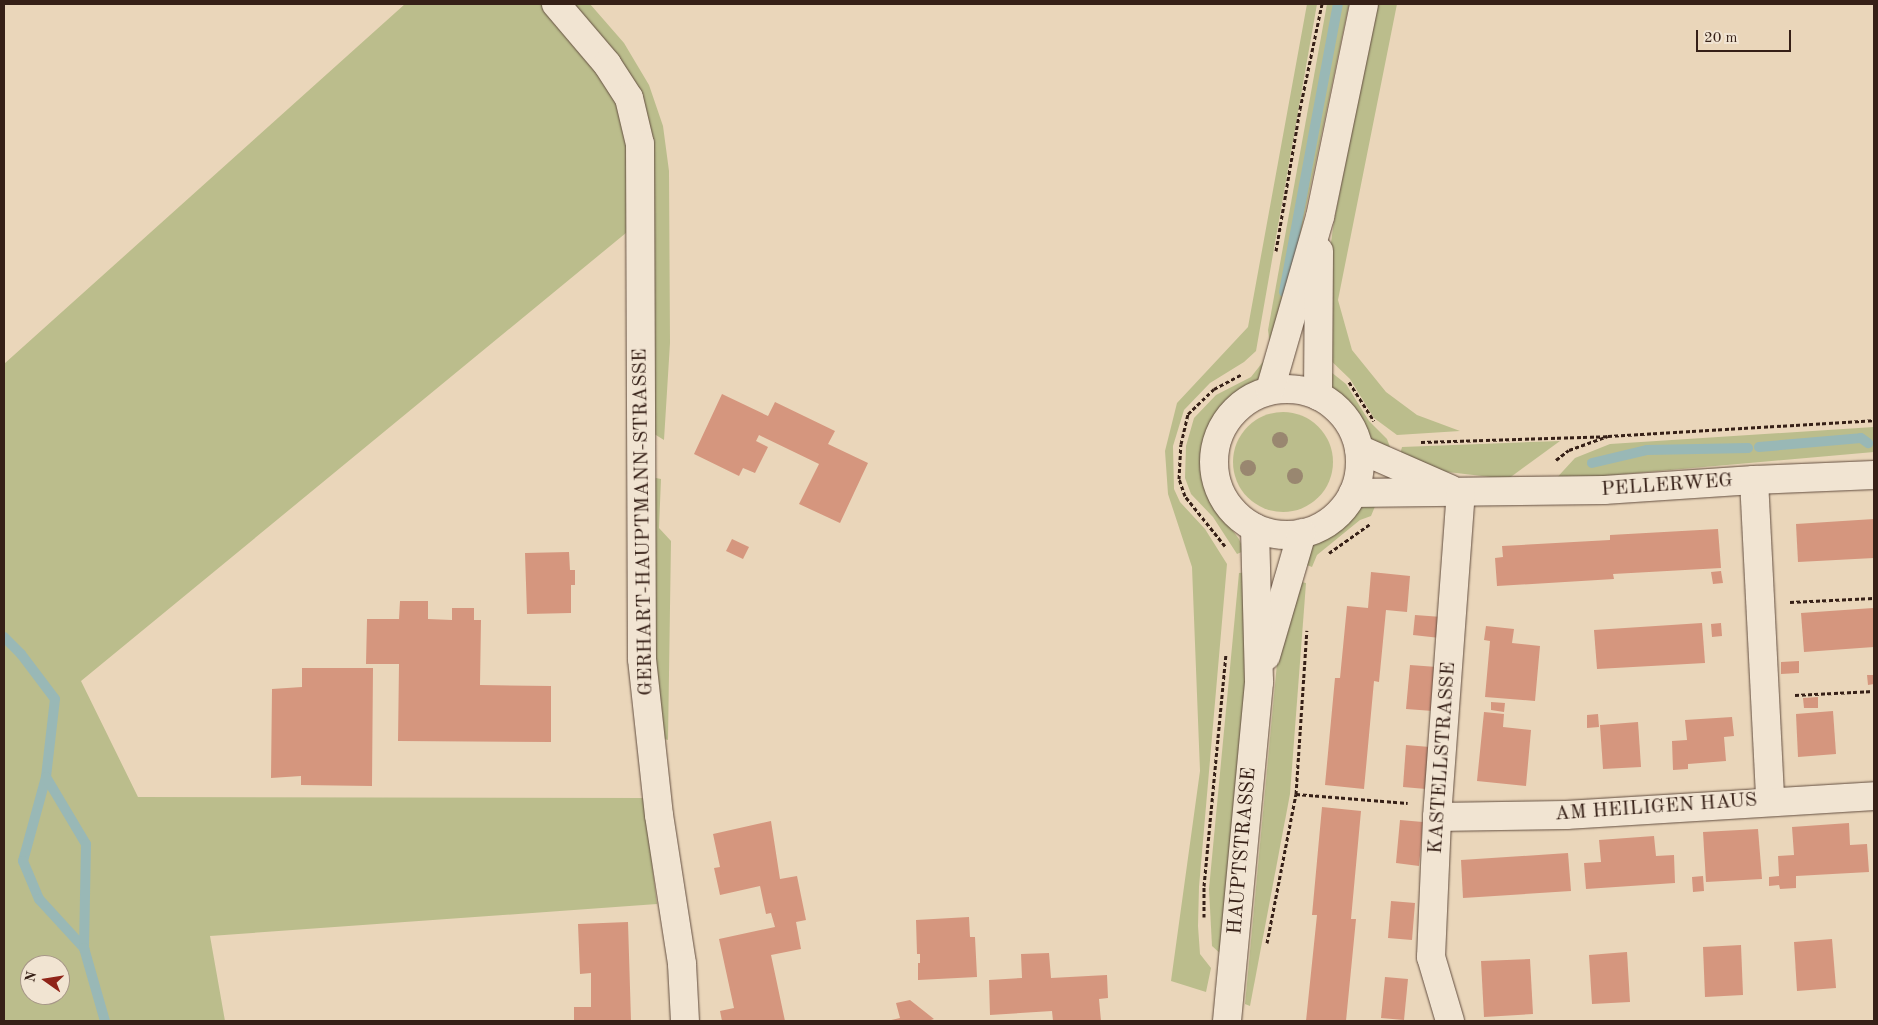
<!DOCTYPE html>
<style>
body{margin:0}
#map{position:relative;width:1878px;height:1025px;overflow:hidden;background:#ead6ba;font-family:"Old Standard TT",serif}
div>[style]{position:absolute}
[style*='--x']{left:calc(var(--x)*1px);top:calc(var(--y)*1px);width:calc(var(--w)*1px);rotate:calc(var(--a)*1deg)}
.green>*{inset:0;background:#bbbd8c}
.round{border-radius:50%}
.stream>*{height:10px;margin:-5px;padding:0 5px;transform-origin:5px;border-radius:5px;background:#99b8b6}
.building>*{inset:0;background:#d5967e}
.path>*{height:3px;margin-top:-1.5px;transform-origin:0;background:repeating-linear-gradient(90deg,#362017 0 4px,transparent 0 6.5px)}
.roads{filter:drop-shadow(0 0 1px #634e40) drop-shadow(0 0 1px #634e40)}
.street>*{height:28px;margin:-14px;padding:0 14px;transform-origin:14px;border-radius:14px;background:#f1e4d2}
.secondary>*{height:28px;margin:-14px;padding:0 14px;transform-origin:14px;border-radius:14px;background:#f1e4d2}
.secondary>.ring{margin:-14px;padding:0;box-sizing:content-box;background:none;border:28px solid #f1e4d2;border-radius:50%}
.trees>*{width:16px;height:16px;margin:-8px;border-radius:50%;background:#998770}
span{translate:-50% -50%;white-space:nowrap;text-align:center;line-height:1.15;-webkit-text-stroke:4px #f1e4d2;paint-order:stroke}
.street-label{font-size:20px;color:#362017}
.frame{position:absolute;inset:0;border:5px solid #362017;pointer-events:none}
.north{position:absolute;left:20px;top:955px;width:50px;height:50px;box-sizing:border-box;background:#f1e4d2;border:1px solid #a69687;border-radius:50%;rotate:283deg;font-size:14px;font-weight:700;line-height:20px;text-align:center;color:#362017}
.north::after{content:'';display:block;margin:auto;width:18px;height:22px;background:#8f2418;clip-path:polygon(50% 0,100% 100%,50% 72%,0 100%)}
.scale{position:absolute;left:1696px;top:30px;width:95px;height:22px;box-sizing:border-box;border:2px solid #362017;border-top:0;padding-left:6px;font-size:15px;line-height:18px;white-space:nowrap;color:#362017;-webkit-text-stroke:4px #f1e4d2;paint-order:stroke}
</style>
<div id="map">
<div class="green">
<i style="clip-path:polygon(evenodd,405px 4px,544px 4px,598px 67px,620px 104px,632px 144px,632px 228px,81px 681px,138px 797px,644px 798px,657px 904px,210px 936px,225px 1021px,4px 1021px,4px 364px,405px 4px,30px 965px,60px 965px,60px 995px,30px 995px,30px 965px)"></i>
<i style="clip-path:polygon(571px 4px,590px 4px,624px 43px,649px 85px,663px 126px,669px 171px,670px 343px,664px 440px,651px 432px,650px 142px)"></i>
<i style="clip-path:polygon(1307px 4px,1317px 4px,1256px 351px,1244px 362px,1210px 383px,1184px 410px,1173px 446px,1174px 489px,1180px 502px,1205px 529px,1227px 564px,1199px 887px,1198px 926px,1200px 954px,1211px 968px,1206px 992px,1171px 981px,1200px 771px,1192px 567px,1168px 494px,1165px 451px,1177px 403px,1248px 327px)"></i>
<i style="clip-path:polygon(1327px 4px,1349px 4px,1288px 293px,1270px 345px,1268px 330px)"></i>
<i style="clip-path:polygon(1377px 4px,1397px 4px,1338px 300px,1352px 350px,1386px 392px,1417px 415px,1460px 431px,1397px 435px,1374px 418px,1350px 379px,1325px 355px,1324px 293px,1334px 221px)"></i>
<i style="clip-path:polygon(1266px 358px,1272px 359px,1255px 384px,1234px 398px,1213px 419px,1203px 445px,1201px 475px,1210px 500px,1239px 539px,1244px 551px,1237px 554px,1213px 517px,1191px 494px,1185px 478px,1186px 446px,1194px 418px,1216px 395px,1251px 377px)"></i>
<i style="clip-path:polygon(1326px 368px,1346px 384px,1369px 421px,1387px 439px,1390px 447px,1389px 452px,1370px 446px,1355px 421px,1329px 389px)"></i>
<i class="round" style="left:1233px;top:412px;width:100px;height:100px"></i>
<i style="clip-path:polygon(1874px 427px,1874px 452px,1614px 475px,1552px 483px,1575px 458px,1610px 444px)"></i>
<i style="clip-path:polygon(1560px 441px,1508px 479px,1439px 471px,1399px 458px,1402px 447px)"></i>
<i style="clip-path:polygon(656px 478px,661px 479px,659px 528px,671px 541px,668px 740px,654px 736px,648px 482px)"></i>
<i style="clip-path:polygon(1376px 504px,1371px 516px,1360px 520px,1317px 555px,1312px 567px,1299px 562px,1306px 548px,1346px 520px,1360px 506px)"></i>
<i style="clip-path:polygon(1251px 572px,1253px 619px,1222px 955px,1212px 946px,1209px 889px,1239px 573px)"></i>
<i style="clip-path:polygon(1292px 580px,1306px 583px,1290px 794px,1250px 1006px,1245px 1004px,1279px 642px)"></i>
</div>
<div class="stream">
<i style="--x:1284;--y:292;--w:293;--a:-79.4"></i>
<i style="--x:1759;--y:447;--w:102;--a:-5"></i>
<i style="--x:1861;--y:438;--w:9;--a:36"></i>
<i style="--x:1592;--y:463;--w:57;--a:-13.3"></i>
<i style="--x:1647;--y:450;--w:101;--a:-1.1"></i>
<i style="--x:4;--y:637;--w:24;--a:45"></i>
<i style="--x:21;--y:654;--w:56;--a:52.9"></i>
<i style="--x:55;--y:699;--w:79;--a:96.6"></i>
<i style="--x:46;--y:777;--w:87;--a:105.3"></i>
<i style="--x:23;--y:861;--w:41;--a:67.2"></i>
<i style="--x:39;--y:899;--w:67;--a:47.4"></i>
<i style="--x:46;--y:777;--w:78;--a:59.2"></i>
<i style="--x:86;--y:844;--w:104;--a:91.1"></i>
<i style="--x:84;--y:948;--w:76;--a:74"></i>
</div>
<div class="building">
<i style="clip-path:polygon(722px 394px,768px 416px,775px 402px,835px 431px,828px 444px,868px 463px,840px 523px,799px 504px,819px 464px,759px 435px,756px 441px,768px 447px,755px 473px,743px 468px,739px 476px,694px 454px)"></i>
<i style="clip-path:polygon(1874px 519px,1874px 558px,1798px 562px,1796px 524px)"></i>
<i style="clip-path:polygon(1718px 529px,1721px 568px,1613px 574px,1614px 579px,1497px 586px,1495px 558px,1503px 557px,1502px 546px,1610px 540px,1610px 535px)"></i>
<i style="clip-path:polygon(732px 539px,749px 547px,743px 559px,726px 551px)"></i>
<i style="clip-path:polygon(569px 552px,570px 570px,575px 570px,575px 585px,571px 585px,571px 613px,527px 614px,525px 553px)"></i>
<i style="clip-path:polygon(1721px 571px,1723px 583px,1713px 584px,1711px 572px)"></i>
<i style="clip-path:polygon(1371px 572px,1410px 576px,1407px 612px,1386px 610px,1379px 682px,1374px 681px,1364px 789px,1325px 785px,1335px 678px,1340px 678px,1347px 606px,1368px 608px)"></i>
<i style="clip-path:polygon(400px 601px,428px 601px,428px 619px,452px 620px,452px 608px,474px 608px,474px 620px,481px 620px,480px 685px,551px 686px,551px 742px,398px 741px,399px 664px,366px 664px,367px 619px,399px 619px)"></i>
<i style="clip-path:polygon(1873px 608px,1874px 647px,1804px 652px,1801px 613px)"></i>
<i style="clip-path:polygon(1415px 615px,1442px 617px,1440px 638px,1413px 635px)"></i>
<i style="clip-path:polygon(1702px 623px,1705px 663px,1597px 669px,1594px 630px)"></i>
<i style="clip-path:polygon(1721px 623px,1722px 636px,1712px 637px,1711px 624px)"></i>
<i style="clip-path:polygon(1486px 626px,1514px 629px,1512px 643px,1540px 646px,1535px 701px,1485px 697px,1490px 641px,1484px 640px)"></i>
<i style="clip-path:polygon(1799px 661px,1799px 673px,1781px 674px,1781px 662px)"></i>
<i style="clip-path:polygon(1410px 665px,1437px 667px,1433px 711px,1406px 709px)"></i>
<i style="clip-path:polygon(302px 668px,373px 668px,372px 786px,301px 785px,301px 776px,271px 778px,272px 689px,302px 687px)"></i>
<i style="clip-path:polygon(1867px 675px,1874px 675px,1874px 684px,1868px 685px)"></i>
<i style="clip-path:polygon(1818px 697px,1818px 708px,1804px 708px,1803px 698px)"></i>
<i style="clip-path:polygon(1491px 702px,1505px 703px,1504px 712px,1491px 710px)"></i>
<i style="clip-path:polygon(1833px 711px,1836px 754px,1798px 757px,1796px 714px)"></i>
<i style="clip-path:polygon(1484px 712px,1504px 714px,1503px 727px,1531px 730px,1526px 786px,1477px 781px)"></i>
<i style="clip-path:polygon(1598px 714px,1599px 727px,1587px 728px,1587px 715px)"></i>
<i style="clip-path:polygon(1732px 717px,1734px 736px,1724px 737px,1726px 761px,1688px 764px,1688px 769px,1673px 770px,1672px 741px,1687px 740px,1685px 720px)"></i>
<i style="clip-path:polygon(1638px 722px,1641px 767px,1603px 769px,1600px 725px)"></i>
<i style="clip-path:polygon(1406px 745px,1430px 747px,1426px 789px,1403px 787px)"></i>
<i style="clip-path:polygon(1322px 807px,1361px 811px,1351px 919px,1356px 919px,1346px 1021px,1306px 1021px,1317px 915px,1312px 915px)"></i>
<i style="clip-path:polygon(1400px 820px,1423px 822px,1419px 866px,1396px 863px)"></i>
<i style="clip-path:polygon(771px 821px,780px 879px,797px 876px,806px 920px,796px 922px,801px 949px,771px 955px,785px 1021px,722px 1021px,720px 1011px,734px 1008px,719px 939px,775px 927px,771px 913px,766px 914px,760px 886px,720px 895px,714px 868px,720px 867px,713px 834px)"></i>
<i style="clip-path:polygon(1849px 823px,1850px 845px,1867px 844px,1869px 872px,1796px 876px,1796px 888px,1780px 889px,1779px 885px,1769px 886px,1769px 877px,1779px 876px,1778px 856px,1794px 855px,1792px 827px)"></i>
<i style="clip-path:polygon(1758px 829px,1762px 879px,1706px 882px,1703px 832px)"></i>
<i style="clip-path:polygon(1654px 836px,1656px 856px,1674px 855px,1675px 883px,1586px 889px,1584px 863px,1601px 862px,1599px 840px)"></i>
<i style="clip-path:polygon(1568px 853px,1571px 891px,1463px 898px,1461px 860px)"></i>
<i style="clip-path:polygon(1703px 876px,1704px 891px,1693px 892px,1692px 877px)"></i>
<i style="clip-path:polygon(1391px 901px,1415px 903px,1412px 940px,1388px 938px)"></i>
<i style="clip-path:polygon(969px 917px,970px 937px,975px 937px,977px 977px,918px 980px,918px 963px,920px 963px,920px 954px,917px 954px,916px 920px)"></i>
<i style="clip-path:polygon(628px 922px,631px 1021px,574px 1021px,574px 1007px,591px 1007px,591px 973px,580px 974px,578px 924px)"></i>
<i style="clip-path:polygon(1832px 939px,1836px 988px,1797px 991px,1794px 942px)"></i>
<i style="clip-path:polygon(1741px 945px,1743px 995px,1705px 997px,1703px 947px)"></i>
<i style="clip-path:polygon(1627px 952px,1630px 1002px,1592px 1004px,1589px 955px)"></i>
<i style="clip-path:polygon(1049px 953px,1051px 978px,1107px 975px,1108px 998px,1099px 999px,1101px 1021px,1053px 1021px,1052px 1011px,990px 1015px,989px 980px,1022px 978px,1021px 954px)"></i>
<i style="clip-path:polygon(1530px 959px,1533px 1014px,1484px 1017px,1481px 961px)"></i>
<i style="clip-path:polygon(1385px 977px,1408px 979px,1404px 1020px,1381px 1018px)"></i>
<i style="clip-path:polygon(910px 1000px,934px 1019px,928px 1021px,887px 1021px,900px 1018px,896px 1003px)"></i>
</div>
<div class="path">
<i style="--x:1276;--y:251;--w:144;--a:-80.4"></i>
<i style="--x:1300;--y:109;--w:107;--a:-78.2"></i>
<i style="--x:1349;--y:382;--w:46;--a:57.3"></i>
<i style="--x:1421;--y:442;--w:187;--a:-1.8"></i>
<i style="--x:1556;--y:460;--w:16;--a:-38"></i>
<i style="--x:1569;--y:450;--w:41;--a:-19.7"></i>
<i style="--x:1608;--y:436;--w:266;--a:-3.4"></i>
<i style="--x:1225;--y:546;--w:64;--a:-128.7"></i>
<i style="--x:1185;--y:496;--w:18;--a:-109"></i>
<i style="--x:1179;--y:479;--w:35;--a:-87"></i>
<i style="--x:1181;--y:444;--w:31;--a:-77"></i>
<i style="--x:1188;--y:414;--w:36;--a:-44"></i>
<i style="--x:1214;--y:389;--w:32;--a:-28"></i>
<i style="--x:1329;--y:553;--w:50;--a:-35.3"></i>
<i style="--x:1790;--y:602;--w:84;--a:-2.7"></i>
<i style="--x:1795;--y:695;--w:79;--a:-2.9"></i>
<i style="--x:1296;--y:794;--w:112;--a:4.6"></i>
<i style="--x:1204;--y:917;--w:31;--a:-90"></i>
<i style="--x:1204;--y:886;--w:233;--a:-84.6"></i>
<i style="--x:1267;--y:943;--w:152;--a:-79"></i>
<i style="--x:1296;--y:794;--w:164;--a:-86.2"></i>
</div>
<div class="roads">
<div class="street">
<i style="--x:556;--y:4;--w:79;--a:49.6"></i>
<i style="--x:607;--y:64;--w:40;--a:57.1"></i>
<i style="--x:629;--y:98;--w:47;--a:76.6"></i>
<i style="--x:640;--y:144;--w:515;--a:89.78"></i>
<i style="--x:642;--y:659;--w:157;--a:83.8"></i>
<i style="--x:659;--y:815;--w:151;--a:81.2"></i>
<i style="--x:682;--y:964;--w:57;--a:87"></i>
<i style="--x:1359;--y:449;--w:99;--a:23.7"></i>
<i style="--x:1754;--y:480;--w:321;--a:87.1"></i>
<i style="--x:1353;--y:493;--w:251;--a:-0.7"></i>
<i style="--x:1604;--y:490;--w:150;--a:-3.8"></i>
<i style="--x:1754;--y:480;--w:120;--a:-2.4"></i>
<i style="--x:1437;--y:817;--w:129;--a:-0.9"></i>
<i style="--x:1566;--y:815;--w:309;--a:-3.5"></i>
<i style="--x:1450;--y:1021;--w:67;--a:-106.5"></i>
<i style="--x:1431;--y:957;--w:140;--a:-87.5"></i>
<i style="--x:1437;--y:817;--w:325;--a:-85.8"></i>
</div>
<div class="secondary">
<i class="ring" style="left:1214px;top:389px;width:118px;height:118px"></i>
<i style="--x:1270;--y:390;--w:180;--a:-73.9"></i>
<i style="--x:1320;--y:217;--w:217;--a:-78.3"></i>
<i style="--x:1318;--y:396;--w:145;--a:-89.6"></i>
<i style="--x:1266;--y:656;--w:128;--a:-73.7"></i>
<i style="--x:1227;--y:1021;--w:341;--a:-84.6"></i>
<i style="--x:1259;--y:682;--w:154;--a:-91.5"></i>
</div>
</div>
<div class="trees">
<i style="left:1280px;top:440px"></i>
<i style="left:1248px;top:468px"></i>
<i style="left:1295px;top:476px"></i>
</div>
<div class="street-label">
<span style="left:1667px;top:486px;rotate:-4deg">PELLERWEG</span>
<span style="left:644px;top:522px;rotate:-91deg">GERHART-HAUPTMANN-STRASSE</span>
<span style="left:1443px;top:758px;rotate:-86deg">KASTELLSTRASSE</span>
<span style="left:1656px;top:808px;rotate:-4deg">AM HEILIGEN HAUS</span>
<span style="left:1243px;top:851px;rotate:-85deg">HAUPTSTRASSE</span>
</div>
<div class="frame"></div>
<div class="north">N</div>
<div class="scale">20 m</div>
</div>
